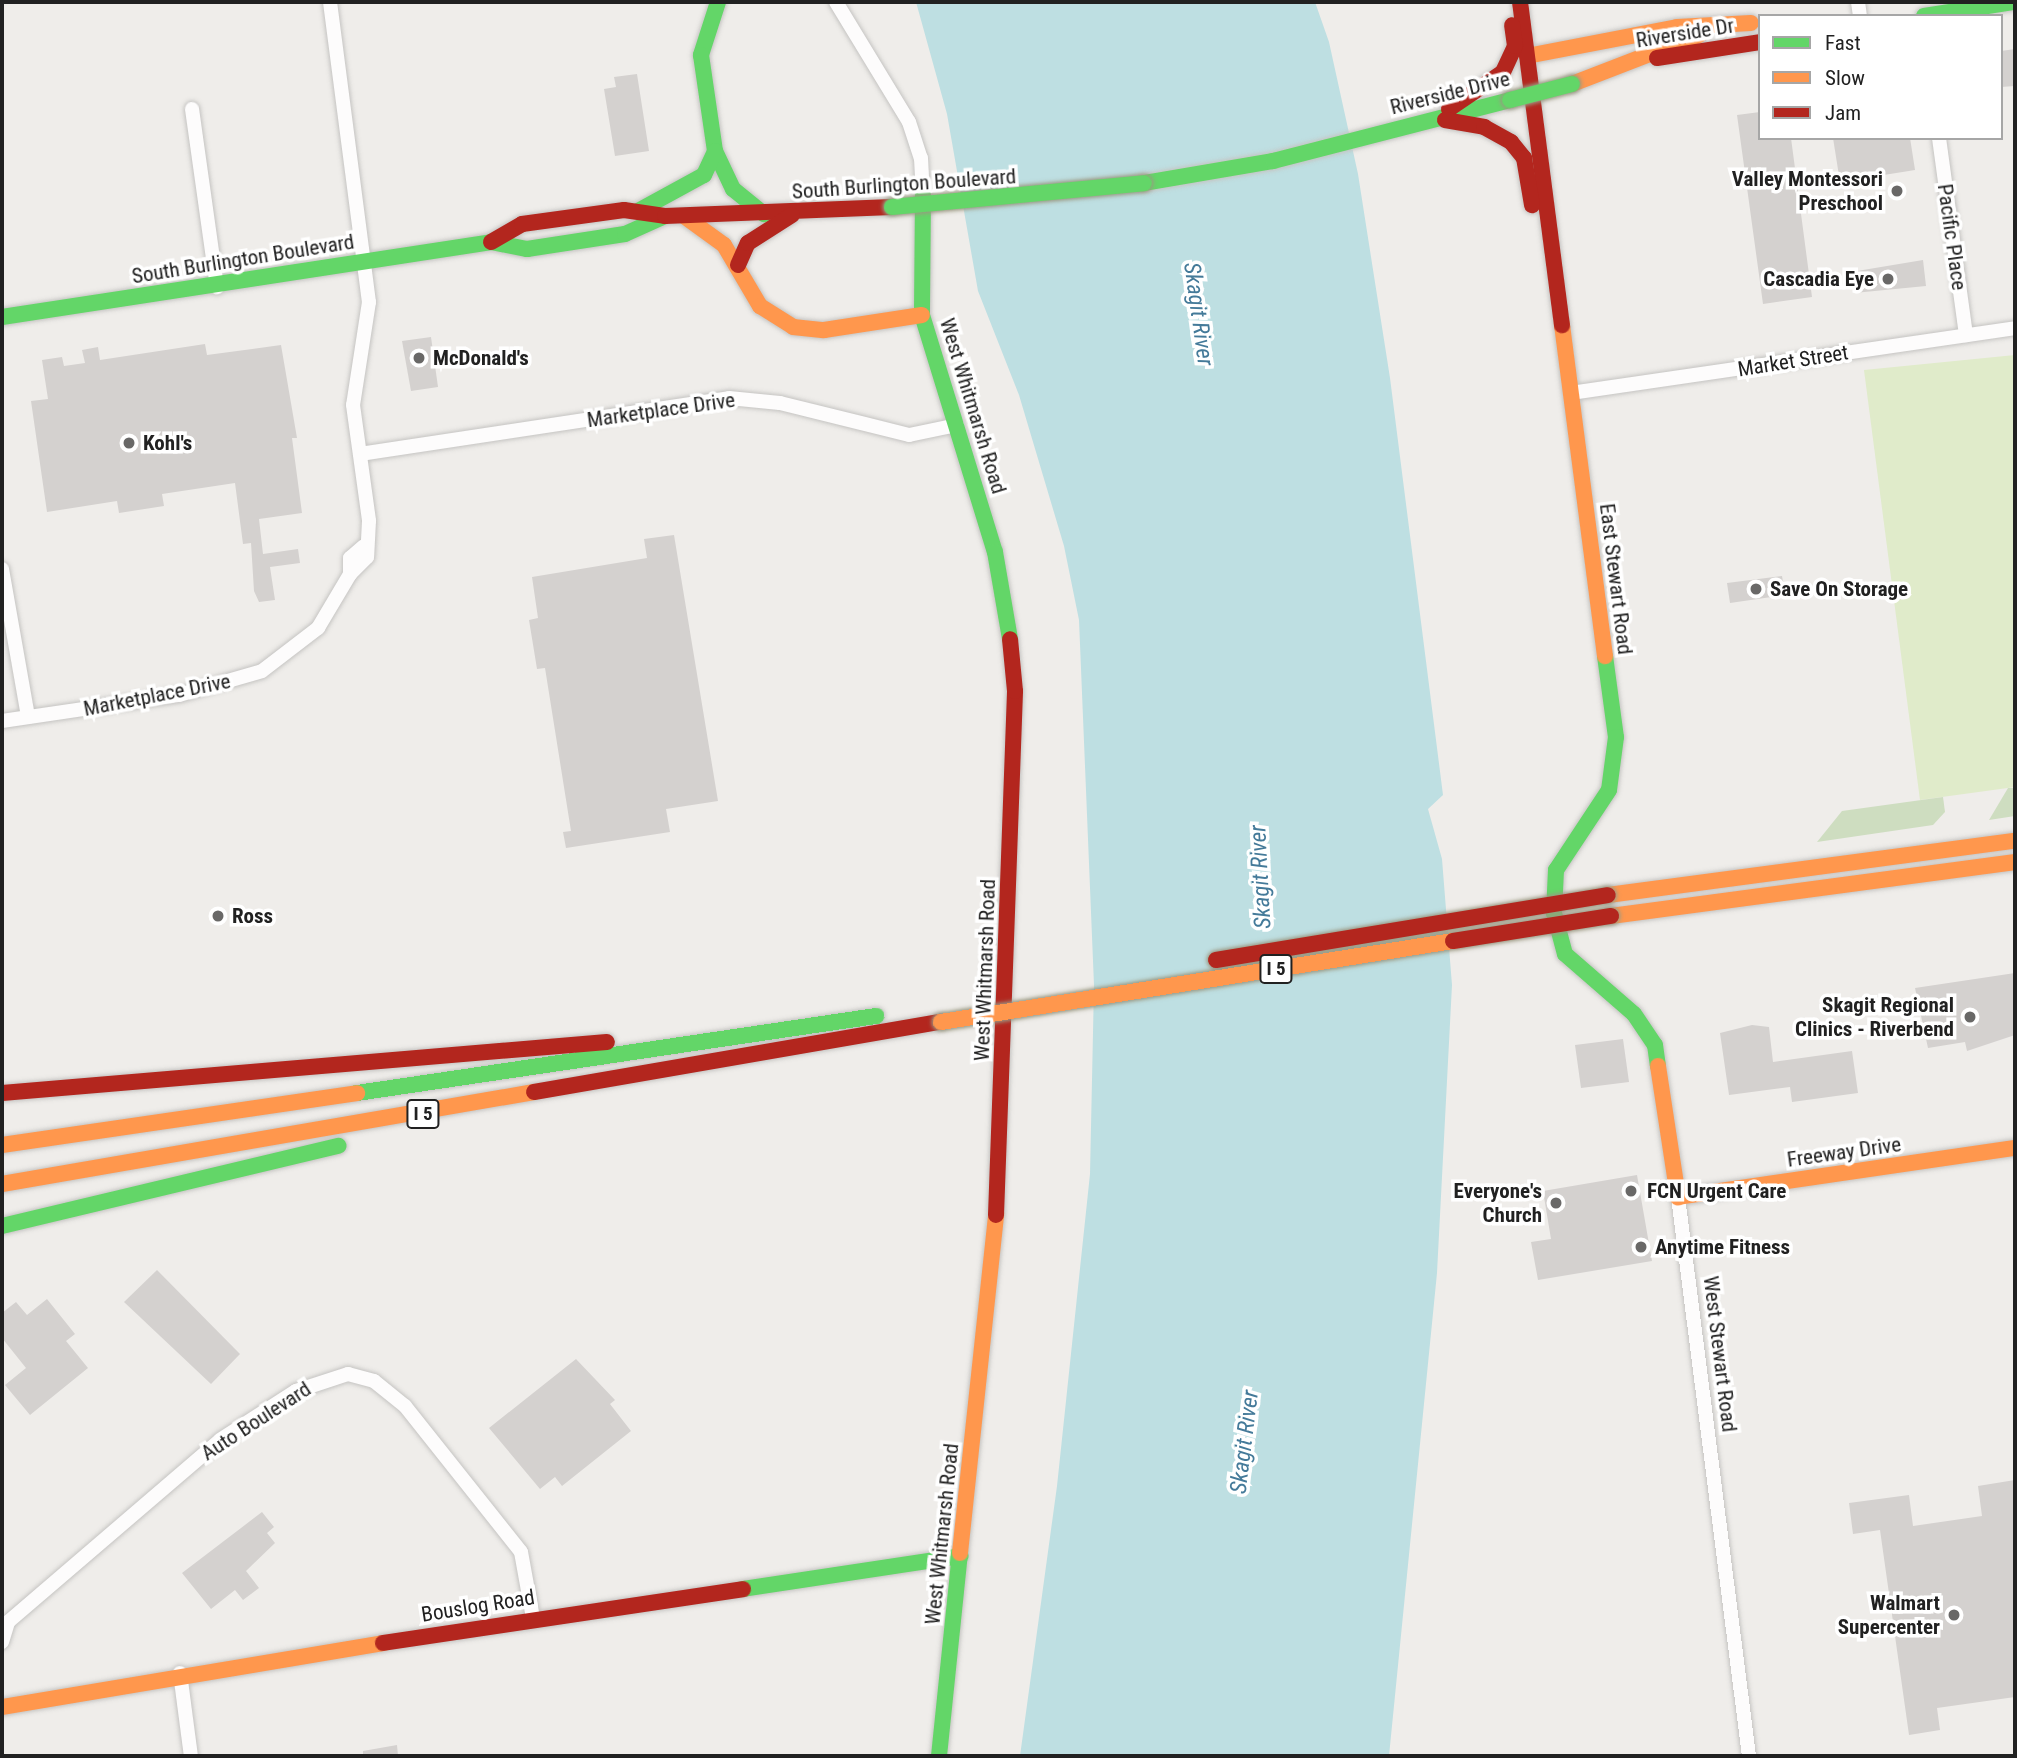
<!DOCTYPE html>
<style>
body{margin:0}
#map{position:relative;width:2017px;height:1758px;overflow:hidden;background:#efedea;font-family:"Roboto Condensed",sans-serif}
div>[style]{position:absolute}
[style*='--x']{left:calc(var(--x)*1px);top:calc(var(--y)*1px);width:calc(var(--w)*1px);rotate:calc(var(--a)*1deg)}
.grass>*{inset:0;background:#e0ebca}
.forest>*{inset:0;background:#ceddc0}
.water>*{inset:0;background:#bedfe2}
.building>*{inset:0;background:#d4d1cf}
.roads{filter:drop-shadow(0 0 2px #c5c4c2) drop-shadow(0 0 2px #c5c4c2)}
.street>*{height:14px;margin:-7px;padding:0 7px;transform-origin:7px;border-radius:7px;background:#fdfcfc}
.fast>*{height:16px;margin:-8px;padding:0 8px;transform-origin:8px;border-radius:8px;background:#63d668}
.slow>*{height:16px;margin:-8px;padding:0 8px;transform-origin:8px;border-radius:8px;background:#ff974d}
.jam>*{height:16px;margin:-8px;padding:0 8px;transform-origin:8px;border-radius:8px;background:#b3261e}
.bridges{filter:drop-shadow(0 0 2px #9a9882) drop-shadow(0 0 2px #9a9882)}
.fast-bridge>*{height:16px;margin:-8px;padding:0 8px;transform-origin:8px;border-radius:8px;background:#63d668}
.slow-bridge>*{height:16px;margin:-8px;padding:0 8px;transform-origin:8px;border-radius:8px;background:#ff974d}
.jam-bridge>*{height:16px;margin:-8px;padding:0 8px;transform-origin:8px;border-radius:8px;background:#b3261e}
.dots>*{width:19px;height:19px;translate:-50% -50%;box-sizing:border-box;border:4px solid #fff;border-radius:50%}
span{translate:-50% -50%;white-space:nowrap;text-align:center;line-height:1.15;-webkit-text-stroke:7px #fff;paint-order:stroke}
.shield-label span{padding:2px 5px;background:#fff;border:2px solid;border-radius:5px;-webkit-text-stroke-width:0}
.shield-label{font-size:19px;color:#212121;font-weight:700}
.street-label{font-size:21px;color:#212121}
.poi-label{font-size:21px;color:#212121;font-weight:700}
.right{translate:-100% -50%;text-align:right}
.left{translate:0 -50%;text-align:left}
.water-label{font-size:23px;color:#447a99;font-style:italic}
.frame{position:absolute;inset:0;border:4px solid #212121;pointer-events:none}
.legend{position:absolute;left:1758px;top:14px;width:245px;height:126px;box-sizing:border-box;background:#fff;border:2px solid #a6a6a6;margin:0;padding:9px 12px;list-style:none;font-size:21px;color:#212121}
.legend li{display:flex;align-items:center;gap:14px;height:35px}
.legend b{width:35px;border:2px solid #a6a6a6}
</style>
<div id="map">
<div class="grass">
<i style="clip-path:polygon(2015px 355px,2015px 787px,1920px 800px,1864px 370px)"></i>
</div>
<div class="forest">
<i style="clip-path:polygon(2008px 788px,2015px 788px,2015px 816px,1989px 820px)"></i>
<i style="clip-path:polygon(1943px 797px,1945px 812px,1933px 825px,1817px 842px,1842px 811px)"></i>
</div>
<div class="water">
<i style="clip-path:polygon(916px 2px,1315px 2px,1329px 42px,1358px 174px,1390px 378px,1443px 795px,1428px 809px,1442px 859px,1452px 985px,1437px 1273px,1389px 1756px,1020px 1756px,1057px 1486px,1090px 1174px,1094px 985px,1079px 620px,1064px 546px,1019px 395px,978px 291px,947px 114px)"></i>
</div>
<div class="building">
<i style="clip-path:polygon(2015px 49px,2015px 86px,2001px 87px,2001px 51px)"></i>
<i style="clip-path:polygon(637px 74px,649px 151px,615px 156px,604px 89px,616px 87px,614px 77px)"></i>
<i style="clip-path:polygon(1760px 112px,1760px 138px,1791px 138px,1812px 297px,1763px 304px,1737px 115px)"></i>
<i style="clip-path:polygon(1833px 138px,1910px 138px,1915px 170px,1840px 182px)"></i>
<i style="clip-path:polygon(1923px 260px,1926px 286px,1854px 293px,1851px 272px)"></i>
<i style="clip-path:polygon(431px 337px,438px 387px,411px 391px,402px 341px)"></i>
<i style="clip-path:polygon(205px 344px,207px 355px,281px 345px,297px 438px,292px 438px,302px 513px,259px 519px,263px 554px,298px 549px,300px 563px,270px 567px,275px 600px,259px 602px,254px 591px,251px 543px,243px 544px,235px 483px,162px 494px,164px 506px,119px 513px,117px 501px,47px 512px,31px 401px,48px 399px,42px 360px,62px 357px,64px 366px,85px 363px,82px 350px,98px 347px,100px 360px)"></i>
<i style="clip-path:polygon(674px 535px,718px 801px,666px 809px,670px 832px,566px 848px,563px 832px,571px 831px,545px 668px,537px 669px,529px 620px,538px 618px,532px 577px,647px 558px,644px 539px)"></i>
<i style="clip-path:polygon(1782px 576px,1785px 595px,1730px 603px,1727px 583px)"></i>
<i style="clip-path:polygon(2015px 973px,2015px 1035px,1967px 1051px,1965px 1042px,1928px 1048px,1915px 988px)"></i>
<i style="clip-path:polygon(1752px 1025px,1769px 1027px,1773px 1062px,1852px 1051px,1858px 1093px,1792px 1102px,1790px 1087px,1729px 1095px,1720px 1033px)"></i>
<i style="clip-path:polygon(1623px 1039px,1629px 1082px,1581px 1088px,1575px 1045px)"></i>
<i style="clip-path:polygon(1637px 1175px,1652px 1261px,1538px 1280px,1531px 1242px,1551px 1239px,1543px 1191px)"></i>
<i style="clip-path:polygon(157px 1270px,240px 1354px,211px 1384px,124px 1302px)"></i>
<i style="clip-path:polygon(47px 1299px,75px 1334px,66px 1341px,88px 1368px,30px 1415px,5px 1385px,26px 1368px,2px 1338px,2px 1313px,16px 1302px,27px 1315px)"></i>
<i style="clip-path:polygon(576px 1359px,615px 1400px,610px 1404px,631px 1431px,562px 1486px,555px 1477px,540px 1489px,489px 1428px)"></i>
<i style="clip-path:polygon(2015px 1480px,2015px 1697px,1937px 1708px,1940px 1730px,1909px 1735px,1880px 1530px,1853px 1534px,1849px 1503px,1909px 1495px,1913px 1526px,1982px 1516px,1978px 1486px)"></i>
<i style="clip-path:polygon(262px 1512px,274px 1527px,267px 1533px,275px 1543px,246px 1571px,259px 1588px,243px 1600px,235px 1590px,211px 1609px,182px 1573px)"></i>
<i style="clip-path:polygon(397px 1745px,398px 1756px,363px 1756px,363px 1751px)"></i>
</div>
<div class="roads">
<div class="street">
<i style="--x:330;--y:2;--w:303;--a:82.6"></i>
<i style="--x:369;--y:302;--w:104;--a:98.8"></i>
<i style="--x:353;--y:405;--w:117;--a:82.1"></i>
<i style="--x:369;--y:521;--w:36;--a:93"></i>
<i style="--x:367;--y:557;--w:24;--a:135"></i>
<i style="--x:836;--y:2;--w:140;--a:58.7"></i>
<i style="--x:909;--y:122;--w:38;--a:72"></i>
<i style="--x:921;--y:158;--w:37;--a:87"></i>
<i style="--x:1858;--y:2;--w:14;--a:82"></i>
<i style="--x:192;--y:109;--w:180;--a:82"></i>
<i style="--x:1939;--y:138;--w:199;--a:82.2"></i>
<i style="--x:1571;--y:393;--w:449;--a:-8.3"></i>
<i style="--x:360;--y:454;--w:373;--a:-8.6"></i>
<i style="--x:729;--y:398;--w:51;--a:5.6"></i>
<i style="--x:780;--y:403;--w:133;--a:13.9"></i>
<i style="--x:909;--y:435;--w:49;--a:-11.8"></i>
<i style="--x:2;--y:569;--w:150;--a:80"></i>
<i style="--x:350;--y:574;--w:16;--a:-90"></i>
<i style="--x:350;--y:558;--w:18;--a:-41"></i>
<i style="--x:2;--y:721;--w:179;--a:-8.4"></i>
<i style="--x:179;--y:695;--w:86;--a:-16.1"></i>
<i style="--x:262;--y:671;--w:71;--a:-37.5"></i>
<i style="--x:318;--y:628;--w:63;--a:-59.3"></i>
<i style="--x:1678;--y:1197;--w:563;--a:82.76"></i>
<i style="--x:2;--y:1642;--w:21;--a:-73"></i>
<i style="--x:8;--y:1622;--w:279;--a:-40.6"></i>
<i style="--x:220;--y:1440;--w:90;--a:-32.8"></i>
<i style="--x:296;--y:1391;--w:55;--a:-18.1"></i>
<i style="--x:348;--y:1374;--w:27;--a:15"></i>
<i style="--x:374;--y:1381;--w:40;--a:39"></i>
<i style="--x:405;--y:1406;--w:186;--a:51.5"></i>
<i style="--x:521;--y:1552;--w:67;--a:79.7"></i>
<i style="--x:180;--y:1673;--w:84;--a:82.5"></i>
</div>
<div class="fast">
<i style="--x:718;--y:2;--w:56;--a:107.8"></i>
<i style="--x:701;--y:55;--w:97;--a:81.7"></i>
<i style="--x:715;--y:151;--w:42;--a:64.7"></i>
<i style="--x:733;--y:189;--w:40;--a:39"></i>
<i style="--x:1924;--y:16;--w:90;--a:-8.9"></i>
<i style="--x:1144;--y:183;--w:131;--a:-9.7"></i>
<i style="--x:1273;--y:161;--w:245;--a:-14.4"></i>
<i style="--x:923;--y:195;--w:120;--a:90.5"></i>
<i style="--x:922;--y:315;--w:248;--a:72.9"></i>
<i style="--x:995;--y:552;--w:88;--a:80.2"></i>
<i style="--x:638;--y:211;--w:75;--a:-28.6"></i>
<i style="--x:704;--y:175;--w:26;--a:-65"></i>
<i style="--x:2;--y:317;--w:495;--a:-8.7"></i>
<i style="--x:491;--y:242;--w:37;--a:11"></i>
<i style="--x:527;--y:249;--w:99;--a:-8.7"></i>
<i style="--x:625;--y:234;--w:44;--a:-24.2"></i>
<i style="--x:1605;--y:656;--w:82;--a:82.3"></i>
<i style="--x:1616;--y:737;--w:53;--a:97.5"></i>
<i style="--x:1609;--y:790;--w:96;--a:123.5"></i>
<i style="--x:1556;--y:870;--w:43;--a:92.7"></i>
<i style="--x:1554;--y:913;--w:42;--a:75"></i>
<i style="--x:1565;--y:954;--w:91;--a:41"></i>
<i style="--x:1634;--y:1014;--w:37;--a:56"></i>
<i style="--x:1655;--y:1045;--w:21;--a:82"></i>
<i style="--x:357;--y:1093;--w:525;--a:-8.44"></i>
<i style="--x:2;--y:1226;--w:346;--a:-13.4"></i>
<i style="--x:743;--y:1589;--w:220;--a:-8.6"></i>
<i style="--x:939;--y:1756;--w:204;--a:-84.1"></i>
</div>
<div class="slow">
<i style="--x:1527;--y:56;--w:153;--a:-10.9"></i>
<i style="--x:1677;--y:27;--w:74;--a:-3.1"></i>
<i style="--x:1572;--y:84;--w:136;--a:-21.1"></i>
<i style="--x:684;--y:216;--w:49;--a:35.9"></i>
<i style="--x:724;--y:245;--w:71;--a:59.5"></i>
<i style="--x:760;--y:306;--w:39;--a:32"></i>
<i style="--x:793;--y:327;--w:31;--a:6"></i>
<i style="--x:824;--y:330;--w:99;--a:-8.7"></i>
<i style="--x:1562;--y:325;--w:334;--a:82.6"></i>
<i style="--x:1608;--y:895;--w:411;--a:-7.6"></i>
<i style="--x:1611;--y:916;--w:408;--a:-7.6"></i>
<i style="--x:1658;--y:1066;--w:133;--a:81.3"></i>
<i style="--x:1678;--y:1197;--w:341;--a:-8.3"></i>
<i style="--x:2;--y:1145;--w:359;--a:-8.3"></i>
<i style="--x:2;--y:1184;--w:540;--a:-9.81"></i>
<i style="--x:960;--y:1553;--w:340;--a:-83.9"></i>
<i style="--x:2;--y:1707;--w:386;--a:-9.5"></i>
</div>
<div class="jam">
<i style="--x:1520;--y:2;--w:326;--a:82.6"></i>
<i style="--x:1657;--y:58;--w:104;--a:-8.8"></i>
<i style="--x:1449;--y:109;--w:65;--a:-34.4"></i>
<i style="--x:1503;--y:72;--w:29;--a:-65"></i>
<i style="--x:1515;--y:46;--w:21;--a:-98"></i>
<i style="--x:1445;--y:120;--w:40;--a:10"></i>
<i style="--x:1484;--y:127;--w:31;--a:29"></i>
<i style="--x:1511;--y:142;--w:21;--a:51"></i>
<i style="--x:1524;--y:158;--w:48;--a:80.3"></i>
<i style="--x:491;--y:242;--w:36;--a:-30"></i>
<i style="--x:522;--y:224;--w:103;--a:-7.8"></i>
<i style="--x:624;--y:210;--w:41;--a:8.3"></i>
<i style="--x:665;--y:216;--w:227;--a:-2.3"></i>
<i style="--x:738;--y:265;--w:24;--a:-66"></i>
<i style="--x:748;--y:243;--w:52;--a:-32.5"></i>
<i style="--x:534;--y:1092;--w:413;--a:-9.8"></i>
<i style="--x:2;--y:1093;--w:607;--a:-4.82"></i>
<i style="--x:996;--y:1215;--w:524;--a:-87.92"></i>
<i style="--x:1015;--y:691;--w:52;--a:-95.5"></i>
<i style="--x:383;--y:1643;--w:364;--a:-8.5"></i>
</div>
</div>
<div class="bridges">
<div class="fast-bridge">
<i style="--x:1510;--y:100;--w:64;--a:-14.5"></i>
<i style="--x:892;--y:207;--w:253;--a:-5.4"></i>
</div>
<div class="slow-bridge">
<i style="--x:941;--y:1022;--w:518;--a:-8.99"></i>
</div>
<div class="jam-bridge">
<i style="--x:1453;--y:941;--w:160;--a:-9"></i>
<i style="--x:1216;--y:960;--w:397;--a:-9.4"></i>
</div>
</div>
<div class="dots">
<i style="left:1897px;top:191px;background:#696867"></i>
<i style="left:1888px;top:279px;background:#696867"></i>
<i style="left:419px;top:358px;background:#696867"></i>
<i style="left:129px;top:443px;background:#696867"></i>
<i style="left:1756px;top:589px;background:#696867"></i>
<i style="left:218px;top:916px;background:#696867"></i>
<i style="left:1970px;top:1017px;background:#696867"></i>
<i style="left:1631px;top:1191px;background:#696867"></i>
<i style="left:1556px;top:1203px;background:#696867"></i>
<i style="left:1641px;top:1247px;background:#696867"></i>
<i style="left:1954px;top:1615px;background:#696867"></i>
</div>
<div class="shield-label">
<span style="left:1276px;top:969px">I 5</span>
<span style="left:423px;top:1114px">I 5</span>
</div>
<div class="street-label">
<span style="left:1685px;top:33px;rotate:-9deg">Riverside Dr</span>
<span style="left:1450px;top:93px;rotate:-14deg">Riverside Drive</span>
<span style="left:904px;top:184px;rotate:-4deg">South Burlington Boulevard</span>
<span style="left:1952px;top:237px;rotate:82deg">Pacific Place</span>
<span style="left:243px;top:259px;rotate:-9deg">South Burlington Boulevard</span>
<span style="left:1793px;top:361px;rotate:-9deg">Market Street</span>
<span style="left:973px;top:406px;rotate:73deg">West Whitmarsh Road</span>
<span style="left:661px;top:410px;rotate:-8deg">Marketplace Drive</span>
<span style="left:1616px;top:579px;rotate:83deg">East Stewart Road</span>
<span style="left:157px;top:695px;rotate:-11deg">Marketplace Drive</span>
<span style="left:985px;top:970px;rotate:-88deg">West Whitmarsh Road</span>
<span style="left:1844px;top:1152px;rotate:-8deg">Freeway Drive</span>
<span style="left:1720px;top:1354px;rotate:83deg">West Stewart Road</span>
<span style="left:256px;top:1421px;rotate:-33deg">Auto Boulevard</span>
<span style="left:942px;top:1534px;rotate:-84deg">West Whitmarsh Road</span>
<span style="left:478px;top:1606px;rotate:-9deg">Bouslog Road</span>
</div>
<div class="poi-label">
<span class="right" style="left:1883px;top:191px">Valley Montessori<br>Preschool</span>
<span class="right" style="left:1874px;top:279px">Cascadia Eye</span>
<span class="left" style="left:433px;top:358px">McDonald's</span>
<span class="left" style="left:143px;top:443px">Kohl's</span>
<span class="left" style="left:1770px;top:589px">Save On Storage</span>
<span class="left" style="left:232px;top:916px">Ross</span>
<span class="right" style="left:1954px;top:1017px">Skagit Regional<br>Clinics - Riverbend</span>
<span class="right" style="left:1542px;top:1203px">Everyone's<br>Church</span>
<span class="left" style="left:1647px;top:1191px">FCN Urgent Care</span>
<span class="left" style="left:1655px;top:1247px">Anytime Fitness</span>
<span class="right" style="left:1940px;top:1615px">Walmart<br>Supercenter</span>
</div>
<div class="water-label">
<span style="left:1198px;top:314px;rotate:82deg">Skagit River</span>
<span style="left:1261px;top:877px;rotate:-93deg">Skagit River</span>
<span style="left:1245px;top:1442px;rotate:-83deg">Skagit River</span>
</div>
<div class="frame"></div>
<ul class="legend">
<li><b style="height:9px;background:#63d668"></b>Fast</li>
<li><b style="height:9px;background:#ff974d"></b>Slow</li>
<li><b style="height:9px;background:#b3261e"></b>Jam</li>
</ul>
</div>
